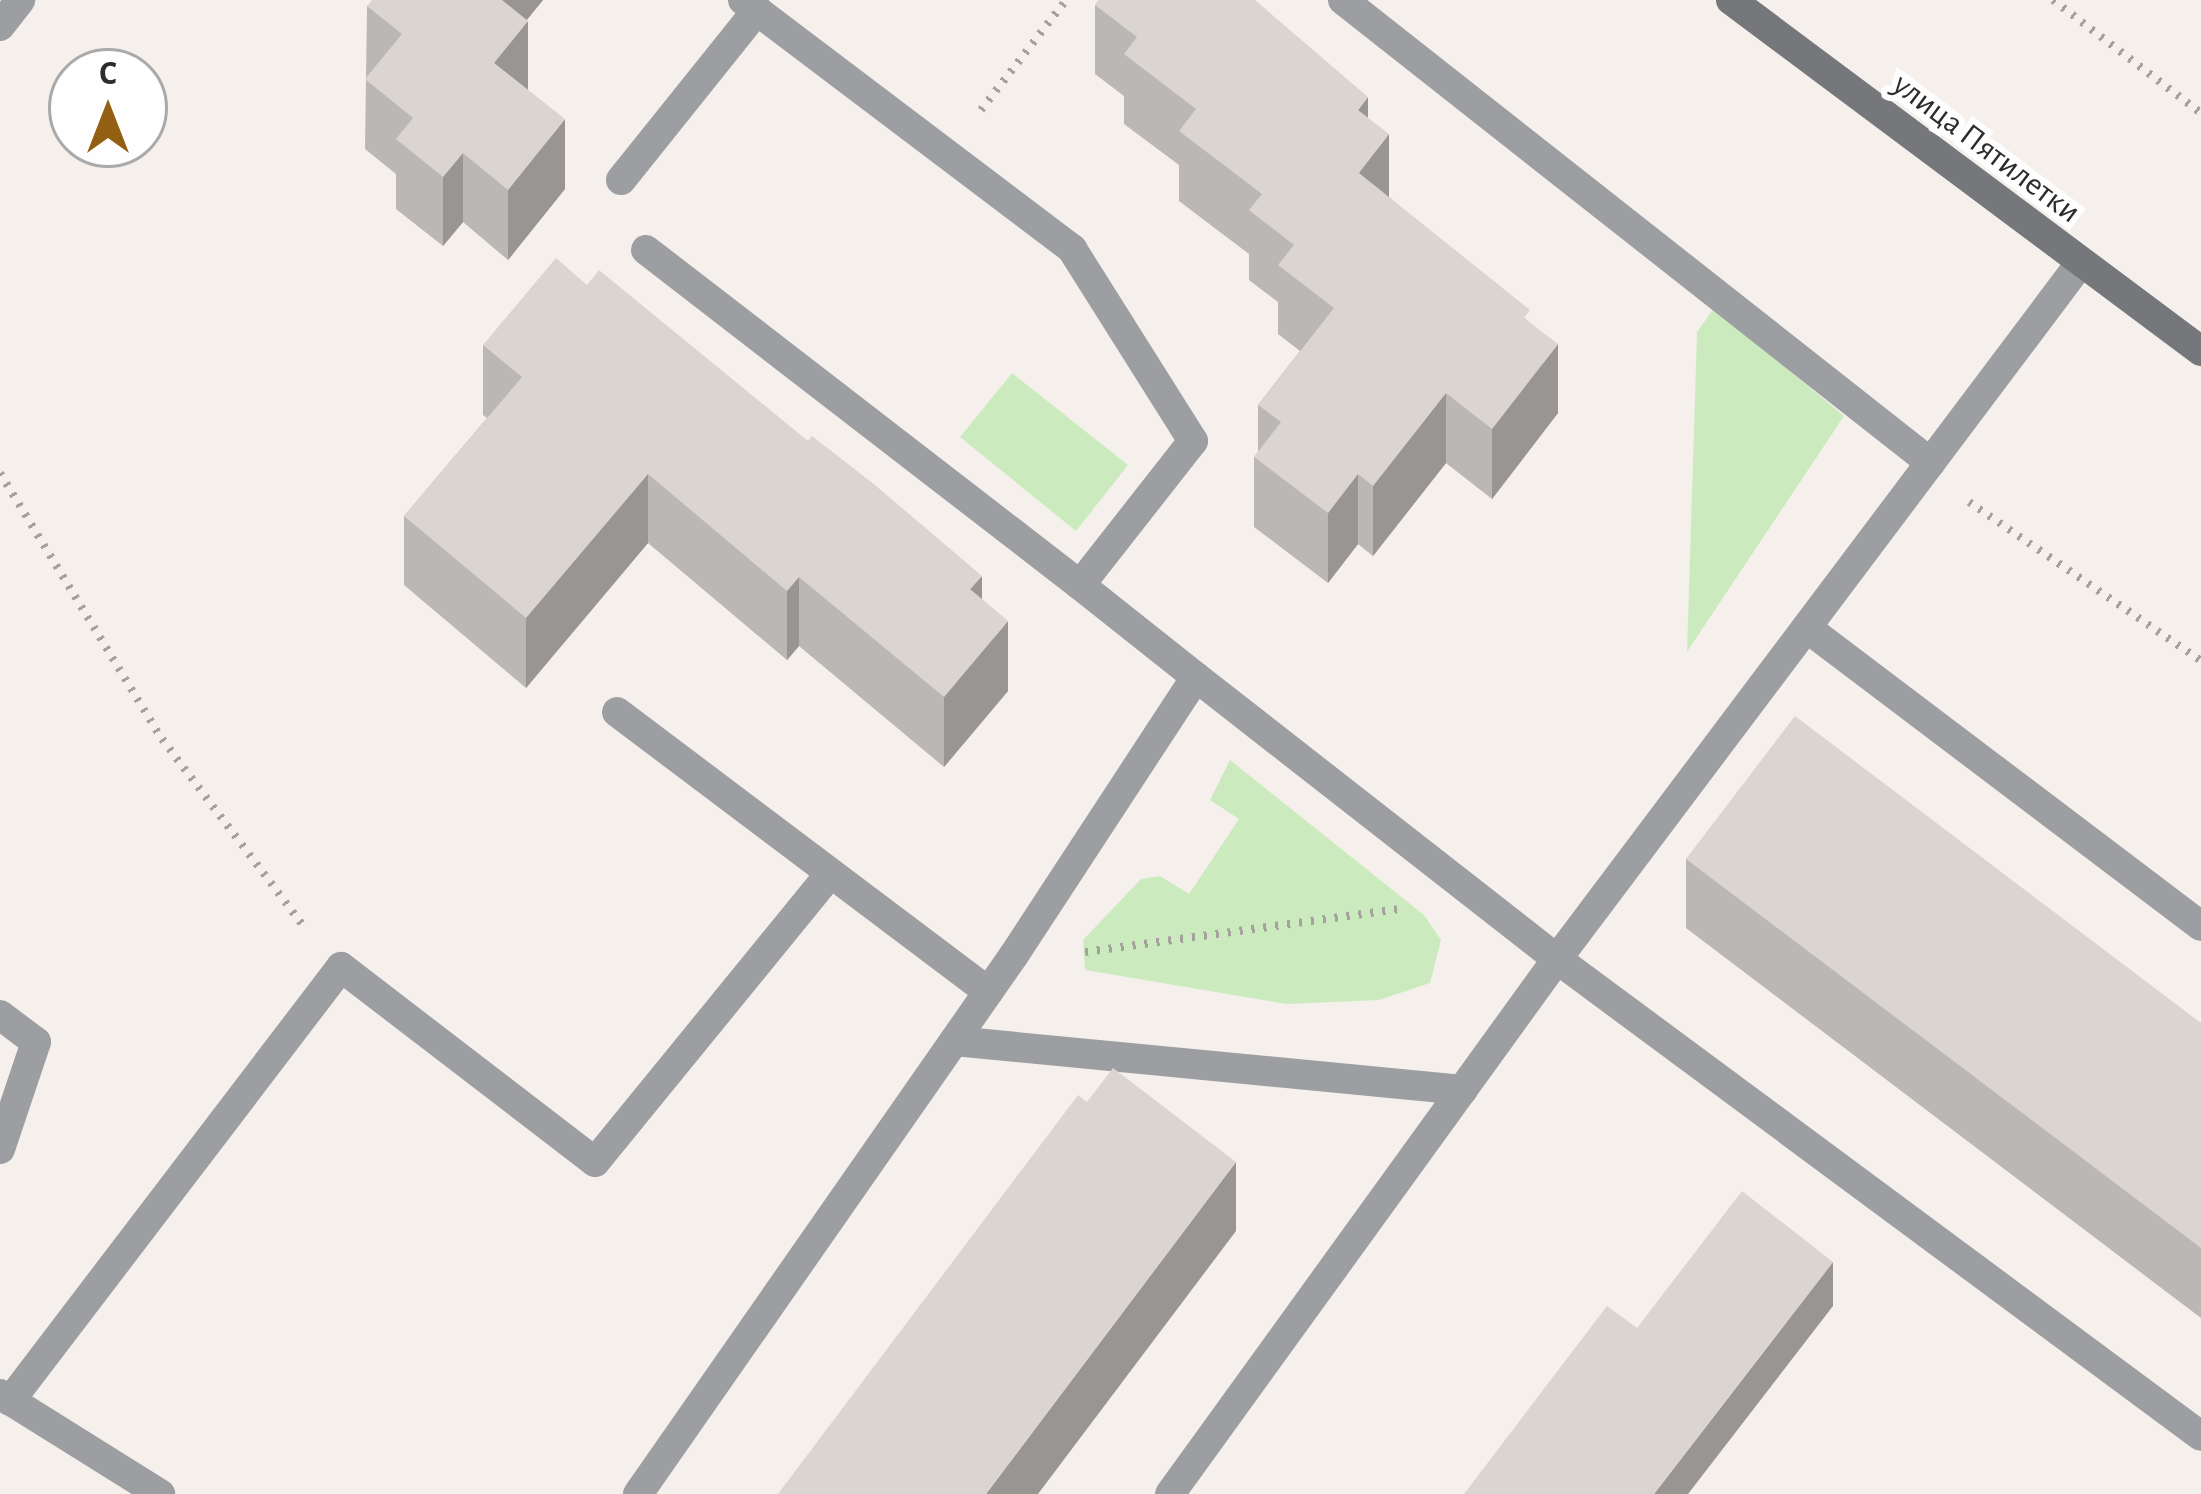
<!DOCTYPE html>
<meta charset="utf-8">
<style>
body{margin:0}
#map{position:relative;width:2201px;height:1494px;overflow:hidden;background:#f5f0eb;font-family:"Alegreya Sans",sans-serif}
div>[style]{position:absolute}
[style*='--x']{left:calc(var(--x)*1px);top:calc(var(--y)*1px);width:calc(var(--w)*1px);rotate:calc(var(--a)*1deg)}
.green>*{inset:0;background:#cbebbf}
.path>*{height:8px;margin-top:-4px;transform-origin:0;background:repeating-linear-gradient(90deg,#a5a19d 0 3px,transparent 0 12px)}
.lane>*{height:30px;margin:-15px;padding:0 15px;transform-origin:15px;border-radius:15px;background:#9d9ea1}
.street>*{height:30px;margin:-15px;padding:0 15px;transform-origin:15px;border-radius:15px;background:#9d9ea1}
.secondary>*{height:30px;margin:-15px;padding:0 15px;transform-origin:15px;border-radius:15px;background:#75777a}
.wall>*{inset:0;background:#bbb7b4}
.shaded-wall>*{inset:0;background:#999592}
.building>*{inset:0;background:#dad5d1}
span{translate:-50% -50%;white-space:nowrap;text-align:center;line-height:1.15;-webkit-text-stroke:12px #fefefe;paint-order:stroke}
.street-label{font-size:33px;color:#2e2c2a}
.north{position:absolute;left:48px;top:48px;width:120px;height:120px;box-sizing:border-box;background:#fefefe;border:3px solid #abaaa9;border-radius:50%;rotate:0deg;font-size:33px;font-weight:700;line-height:48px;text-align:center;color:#2e2c2a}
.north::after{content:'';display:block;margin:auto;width:42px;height:54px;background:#935f13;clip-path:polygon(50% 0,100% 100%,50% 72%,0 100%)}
</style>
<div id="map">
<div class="green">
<i style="clip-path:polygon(1714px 308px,1844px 416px,1687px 652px,1697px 332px)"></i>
<i style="clip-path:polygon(1012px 373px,1128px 465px,1076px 531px,960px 437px)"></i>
<i style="clip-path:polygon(1230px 760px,1424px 915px,1441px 940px,1430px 983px,1379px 1000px,1287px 1004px,1085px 970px,1083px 940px,1141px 879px,1160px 876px,1189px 894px,1239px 819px,1210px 800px)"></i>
</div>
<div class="path">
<i style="--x:2053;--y:0;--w:186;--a:37.4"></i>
<i style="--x:981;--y:110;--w:139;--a:-52.3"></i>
<i style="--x:0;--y:473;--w:311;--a:58.7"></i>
<i style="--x:162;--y:739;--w:232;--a:52.9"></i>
<i style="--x:1969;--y:502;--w:281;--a:34.4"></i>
<i style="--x:1085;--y:952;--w:315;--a:-7.8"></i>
</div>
<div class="lane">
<i style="--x:743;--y:0;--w:413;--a:37.1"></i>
<i style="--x:1072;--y:249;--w:227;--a:57.8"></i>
<i style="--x:1193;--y:441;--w:183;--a:128.1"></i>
<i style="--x:1080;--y:585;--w:148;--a:38.4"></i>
<i style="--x:1343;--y:0;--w:748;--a:38.22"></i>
<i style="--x:0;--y:26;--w:33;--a:-52"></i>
<i style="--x:621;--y:180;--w:218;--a:-51.3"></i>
<i style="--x:646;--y:250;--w:548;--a:37.66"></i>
<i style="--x:1807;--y:628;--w:494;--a:37.1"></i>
<i style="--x:617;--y:712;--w:465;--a:37"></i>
<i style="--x:0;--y:1015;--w:45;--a:36.9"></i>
<i style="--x:36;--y:1042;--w:113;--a:108.6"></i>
<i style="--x:954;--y:1041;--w:511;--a:5.5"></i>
<i style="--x:0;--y:1394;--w:189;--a:32"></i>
<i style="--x:10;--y:1401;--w:546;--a:-52.67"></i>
<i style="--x:341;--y:967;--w:320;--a:37.5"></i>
<i style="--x:595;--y:1162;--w:370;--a:-50.8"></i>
<i style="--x:1170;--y:1494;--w:660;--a:-54.12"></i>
<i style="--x:1557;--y:959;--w:801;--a:36.53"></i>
</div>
<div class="street">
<i style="--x:638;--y:1494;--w:657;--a:-55.1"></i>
<i style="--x:1014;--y:955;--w:332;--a:-56.8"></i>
<i style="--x:1196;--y:677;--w:458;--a:38"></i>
<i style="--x:1557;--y:959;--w:868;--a:-53.05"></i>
</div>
<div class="secondary">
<i style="--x:1731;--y:0;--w:587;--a:36.75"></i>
</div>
<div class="wall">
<i style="clip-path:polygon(543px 0,527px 20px,528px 90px,565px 189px,508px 260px,463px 222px,443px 246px,396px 209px,396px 174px,365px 149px,367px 6px)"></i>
<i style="clip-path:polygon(1095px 5px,1368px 118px,1389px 197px,1530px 323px,1558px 413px,1492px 499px,1446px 463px,1373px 556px,1358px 544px,1328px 583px,1254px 527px,1254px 457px,1258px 452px,1258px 405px,1300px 351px,1278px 334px,1278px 302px,1249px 280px,1249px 254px,1179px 201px,1179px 165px,1124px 124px,1124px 96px,1095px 74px)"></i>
<i style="clip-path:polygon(587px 285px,982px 599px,1008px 691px,944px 767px,799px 646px,787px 660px,648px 543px,526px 688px,404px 585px,404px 516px,487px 418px,483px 415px,483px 345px)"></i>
<i style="clip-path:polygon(1686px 859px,2201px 1023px,2201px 1318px,1686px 928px)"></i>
</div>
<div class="shaded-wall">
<i style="clip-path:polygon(492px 0,543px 0,492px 62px)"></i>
<i style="clip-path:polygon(528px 21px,528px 90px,494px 63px)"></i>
<i style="clip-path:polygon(1368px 97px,1368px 161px,1389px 134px,1389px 204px,1359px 242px,1358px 110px)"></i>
<i style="clip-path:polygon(565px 119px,565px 189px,508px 260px,508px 190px)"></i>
<i style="clip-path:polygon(463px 153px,463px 222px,443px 246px,443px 177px)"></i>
<i style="clip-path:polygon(1558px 344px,1558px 413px,1492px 499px,1492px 429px)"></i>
<i style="clip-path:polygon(1446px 393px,1446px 463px,1373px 556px,1373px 486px)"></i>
<i style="clip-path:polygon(648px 474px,648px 543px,526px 688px,526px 618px)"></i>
<i style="clip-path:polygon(1358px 474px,1358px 544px,1328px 583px,1328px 513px)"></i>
<i style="clip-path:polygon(982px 576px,982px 645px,970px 589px)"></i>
<i style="clip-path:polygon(799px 577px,799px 646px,787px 660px,787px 591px)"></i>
<i style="clip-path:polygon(1008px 621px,1008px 691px,944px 767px,944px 697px)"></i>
<i style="clip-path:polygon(1236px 1162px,1236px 1231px,1038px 1494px,986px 1494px)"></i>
<i style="clip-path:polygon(1833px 1262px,1833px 1306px,1688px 1494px,1654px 1494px)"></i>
</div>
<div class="building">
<i style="clip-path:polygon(372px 0,502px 0,528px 21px,494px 63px,565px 119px,508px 190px,463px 153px,443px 177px,396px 139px,413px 118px,365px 79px,402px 34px,367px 6px)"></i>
<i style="clip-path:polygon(1098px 0,1255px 0,1368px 97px,1358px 110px,1389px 134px,1359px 173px,1530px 310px,1524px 318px,1558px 344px,1492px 429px,1446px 393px,1373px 486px,1358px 474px,1328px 513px,1254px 457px,1281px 422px,1258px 405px,1334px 308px,1278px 265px,1294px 245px,1249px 210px,1262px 194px,1179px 131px,1196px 109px,1124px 54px,1137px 37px,1095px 5px)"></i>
<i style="clip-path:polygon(556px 258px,587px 285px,599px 270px,808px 441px,812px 436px,875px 485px,982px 576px,970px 589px,1008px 621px,944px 697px,799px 577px,787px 591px,648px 474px,526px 618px,404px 516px,522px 377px,483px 345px)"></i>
<i style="clip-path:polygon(1795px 716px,2201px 1023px,2201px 1248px,1686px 859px)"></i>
<i style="clip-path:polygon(1113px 1068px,1236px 1162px,986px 1494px,778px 1494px,1078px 1095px,1087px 1102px)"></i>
<i style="clip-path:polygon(1742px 1191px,1833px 1262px,1654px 1494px,1464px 1494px,1607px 1306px,1637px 1328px)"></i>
</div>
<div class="street-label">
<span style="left:1986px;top:149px;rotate:37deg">улица Пятилетки</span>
</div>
<div class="north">С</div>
</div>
